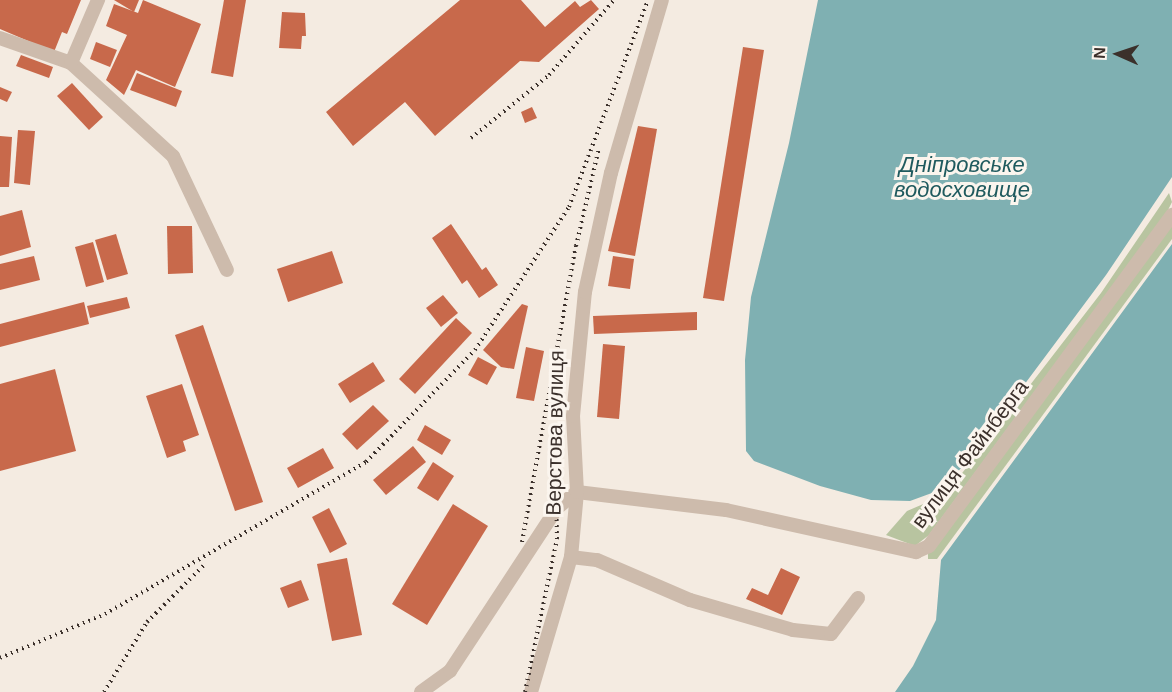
<!DOCTYPE html>
<meta charset="utf-8">
<style>
body{margin:0}
#map{position:relative;width:1172px;height:692px;overflow:hidden;background:#f4ebe1;font-family:Helvetica,sans-serif}
div>[style]{position:absolute}
[style*='--x']{left:calc(var(--x)*1px);top:calc(var(--y)*1px);width:calc(var(--w)*1px);rotate:calc(var(--a)*1deg)}
.green>*{inset:0;background:#b8c4a0}
.water>*{inset:0;background:#7fb0b2}
.building>*{inset:0;background:#c8694b}
.minor>*{height:14px;margin:-7px;padding:0 7px;transform-origin:7px;border-radius:7px;background:#cdbbac}
.rail>*{height:4px;margin-top:-2px;transform-origin:0;background:repeating-linear-gradient(90deg,#3b302b 0 1.5px,transparent 0 6px)}
span{translate:-50% -50%;white-space:nowrap;text-align:center;line-height:1.15;-webkit-text-stroke:6px #fbf5ee;paint-order:stroke}
.street-label{font-size:21px;color:#3b302b}
.water-label{font-size:22px;color:#1f5a5e;font-style:italic}
.north{position:absolute;left:1088px;top:24px;width:60px;height:60px;-webkit-text-stroke:4px #fbf5ee;paint-order:stroke;rotate:273deg;font-size:16px;font-weight:700;line-height:24px;text-align:center;color:#3b302b}
.north::after{content:'';display:block;margin:auto;width:21px;height:27px;background:#3b302b;clip-path:polygon(50% 0,100% 100%,50% 72%,0 100%)}
</style>
<div id="map">
<div class="green">
<i style="clip-path:polygon(1169px 193px,1172px 202px,1167px 212px,929px 535px,915px 546px,886px 535px,907px 511px,928px 502px,956px 481px,1101px 293px)"></i>
<i style="clip-path:polygon(1172px 213px,1172px 239px,937px 559px,928px 559px,928px 552px)"></i>
</div>
<div class="water">
<i style="clip-path:polygon(818px 0,1172px 0,1172px 177px,1106px 275px,966px 463px,940px 490px,910px 501px,871px 500px,820px 486px,754px 461px,746px 451px,745px 360px,751px 297px,789px 143px)"></i>
<i style="clip-path:polygon(1172px 244px,1172px 692px,895px 692px,913px 666px,936px 620px,941px 560px)"></i>
</div>
<div class="building">
<i style="clip-path:polygon(0 0,81px 0,67px 34px,62px 32px,54px 52px,0 29px)"></i>
<i style="clip-path:polygon(114px 0,139px 0,134px 12px)"></i>
<i style="clip-path:polygon(143px 0,201px 24px,175px 87px,136px 70px,124px 95px,106px 80px,127px 35px,106px 26px,114px 4px,138px 13px)"></i>
<i style="clip-path:polygon(224px 0,246px 0,233px 77px,211px 73px)"></i>
<i style="clip-path:polygon(460px 0,521px 0,545px 27px,575px 1px,580px 7px,591px 0,599px 9px,539px 62px,520px 61px,435px 136px,405px 102px,353px 146px,326px 112px)"></i>
<i style="clip-path:polygon(282px 12px,305px 13px,306px 36px,302px 36px,301px 49px,279px 48px)"></i>
<i style="clip-path:polygon(96px 42px,117px 50px,110px 67px,90px 59px)"></i>
<i style="clip-path:polygon(743px 47px,764px 50px,724px 301px,703px 298px)"></i>
<i style="clip-path:polygon(21px 55px,53px 67px,49px 78px,16px 66px)"></i>
<i style="clip-path:polygon(137px 73px,182px 91px,176px 107px,130px 90px)"></i>
<i style="clip-path:polygon(72px 83px,103px 117px,89px 130px,57px 96px)"></i>
<i style="clip-path:polygon(0 87px,12px 92px,7px 102px,0 99px)"></i>
<i style="clip-path:polygon(532px 107px,537px 118px,525px 123px,521px 112px)"></i>
<i style="clip-path:polygon(638px 126px,657px 129px,635px 256px,608px 251px)"></i>
<i style="clip-path:polygon(18px 130px,35px 131px,30px 185px,14px 183px)"></i>
<i style="clip-path:polygon(0 136px,12px 137px,9px 187px,0 187px)"></i>
<i style="clip-path:polygon(22px 210px,31px 247px,0 256px,0 216px)"></i>
<i style="clip-path:polygon(451px 224px,482px 270px,486px 267px,498px 285px,479px 298px,467px 280px,462px 284px,432px 238px)"></i>
<i style="clip-path:polygon(167px 226px,192px 226px,193px 273px,168px 274px)"></i>
<i style="clip-path:polygon(116px 234px,128px 274px,107px 280px,95px 240px)"></i>
<i style="clip-path:polygon(93px 242px,104px 282px,86px 287px,75px 247px)"></i>
<i style="clip-path:polygon(332px 251px,343px 283px,288px 302px,277px 269px)"></i>
<i style="clip-path:polygon(34px 256px,40px 280px,0 290px,0 264px)"></i>
<i style="clip-path:polygon(613px 256px,634px 259px,630px 289px,608px 286px)"></i>
<i style="clip-path:polygon(443px 295px,458px 313px,441px 327px,426px 308px)"></i>
<i style="clip-path:polygon(127px 297px,130px 308px,90px 318px,87px 306px)"></i>
<i style="clip-path:polygon(84px 302px,89px 324px,0 347px,0 324px)"></i>
<i style="clip-path:polygon(522px 304px,528px 306px,514px 369px,501px 367px,483px 350px)"></i>
<i style="clip-path:polygon(697px 312px,697px 330px,594px 334px,593px 316px)"></i>
<i style="clip-path:polygon(456px 318px,472px 333px,415px 394px,399px 379px)"></i>
<i style="clip-path:polygon(203px 325px,263px 502px,235px 511px,175px 335px)"></i>
<i style="clip-path:polygon(603px 344px,625px 346px,619px 419px,597px 417px)"></i>
<i style="clip-path:polygon(526px 347px,544px 351px,534px 401px,516px 398px)"></i>
<i style="clip-path:polygon(478px 357px,497px 367px,487px 385px,468px 375px)"></i>
<i style="clip-path:polygon(373px 362px,385px 381px,350px 403px,338px 384px)"></i>
<i style="clip-path:polygon(55px 369px,76px 451px,0 471px,0 384px)"></i>
<i style="clip-path:polygon(182px 384px,199px 435px,183px 441px,186px 451px,167px 458px,146px 396px)"></i>
<i style="clip-path:polygon(373px 405px,389px 421px,357px 450px,342px 434px)"></i>
<i style="clip-path:polygon(425px 425px,451px 440px,442px 455px,417px 440px)"></i>
<i style="clip-path:polygon(413px 446px,426px 462px,386px 495px,373px 480px)"></i>
<i style="clip-path:polygon(323px 448px,334px 468px,298px 488px,287px 468px)"></i>
<i style="clip-path:polygon(433px 462px,454px 476px,438px 501px,417px 488px)"></i>
<i style="clip-path:polygon(453px 504px,488px 526px,427px 625px,392px 604px)"></i>
<i style="clip-path:polygon(329px 508px,347px 544px,330px 553px,312px 517px)"></i>
<i style="clip-path:polygon(347px 558px,362px 635px,332px 641px,317px 564px)"></i>
<i style="clip-path:polygon(781px 568px,800px 577px,782px 615px,746px 599px,752px 588px,768px 595px)"></i>
<i style="clip-path:polygon(301px 580px,309px 600px,288px 608px,280px 588px)"></i>
</div>
<div class="minor">
<i style="--x:0;--y:38;--w:75;--a:19.4"></i>
<i style="--x:71;--y:63;--w:138;--a:42.4"></i>
<i style="--x:173;--y:156;--w:126;--a:64.7"></i>
<i style="--x:71;--y:63;--w:69;--a:-66.8"></i>
<i style="--x:571;--y:557;--w:26;--a:7"></i>
<i style="--x:597;--y:560;--w:101;--a:23.3"></i>
<i style="--x:690;--y:600;--w:107;--a:16.2"></i>
<i style="--x:793;--y:630;--w:38;--a:6"></i>
<i style="--x:831;--y:634;--w:45;--a:-53.1"></i>
<i style="--x:421;--y:692;--w:36;--a:-36"></i>
<i style="--x:450;--y:671;--w:195;--a:-56.7"></i>
<i style="--x:557;--y:508;--w:26;--a:-39"></i>
<i style="--x:577;--y:492;--w:150;--a:6.9"></i>
<i style="--x:726;--y:510;--w:195;--a:12.5"></i>
<i style="--x:916;--y:552;--w:14;--a:-25"></i>
<i style="--x:929;--y:546;--w:411;--a:-53.7"></i>
<i style="--x:531;--y:692;--w:141;--a:-73.5"></i>
<i style="--x:571;--y:557;--w:65;--a:-84.7"></i>
<i style="--x:577;--y:492;--w:76;--a:-93"></i>
<i style="--x:573;--y:416;--w:125;--a:-84.5"></i>
<i style="--x:585;--y:292;--w:122;--a:-77.7"></i>
<i style="--x:611;--y:173;--w:180;--a:-73.6"></i>
</div>
<div class="rail">
<i style="--x:471;--y:138;--w:100;--a:-38.9"></i>
<i style="--x:549;--y:75;--w:99;--a:-49.1"></i>
<i style="--x:522;--y:542;--w:301;--a:-79.7"></i>
<i style="--x:576;--y:246;--w:101;--a:-76.8"></i>
<i style="--x:0;--y:658;--w:114;--a:-22.7"></i>
<i style="--x:105;--y:614;--w:302;--a:-30.2"></i>
<i style="--x:366;--y:462;--w:156;--a:-45.8"></i>
<i style="--x:475;--y:350;--w:171;--a:-56.7"></i>
<i style="--x:569;--y:207;--w:222;--a:-69.1"></i>
<i style="--x:104;--y:692;--w:82;--a:-58.4"></i>
<i style="--x:147;--y:622;--w:83;--a:-45"></i>
<i style="--x:525;--y:692;--w:156;--a:-78.2"></i>
<i style="--x:557;--y:539;--w:140;--a:-91.2"></i>
</div>
<div class="street-label">
<span style="left:555px;top:433px;rotate:-89deg">Верстова вулиця</span>
<span style="left:970px;top:454px;rotate:-53deg">вулиця Файнберга</span>
</div>
<div class="water-label">
<span style="left:962px;top:177px">Дніпровське<br>водосховище</span>
</div>
<div class="north">N</div>
</div>
